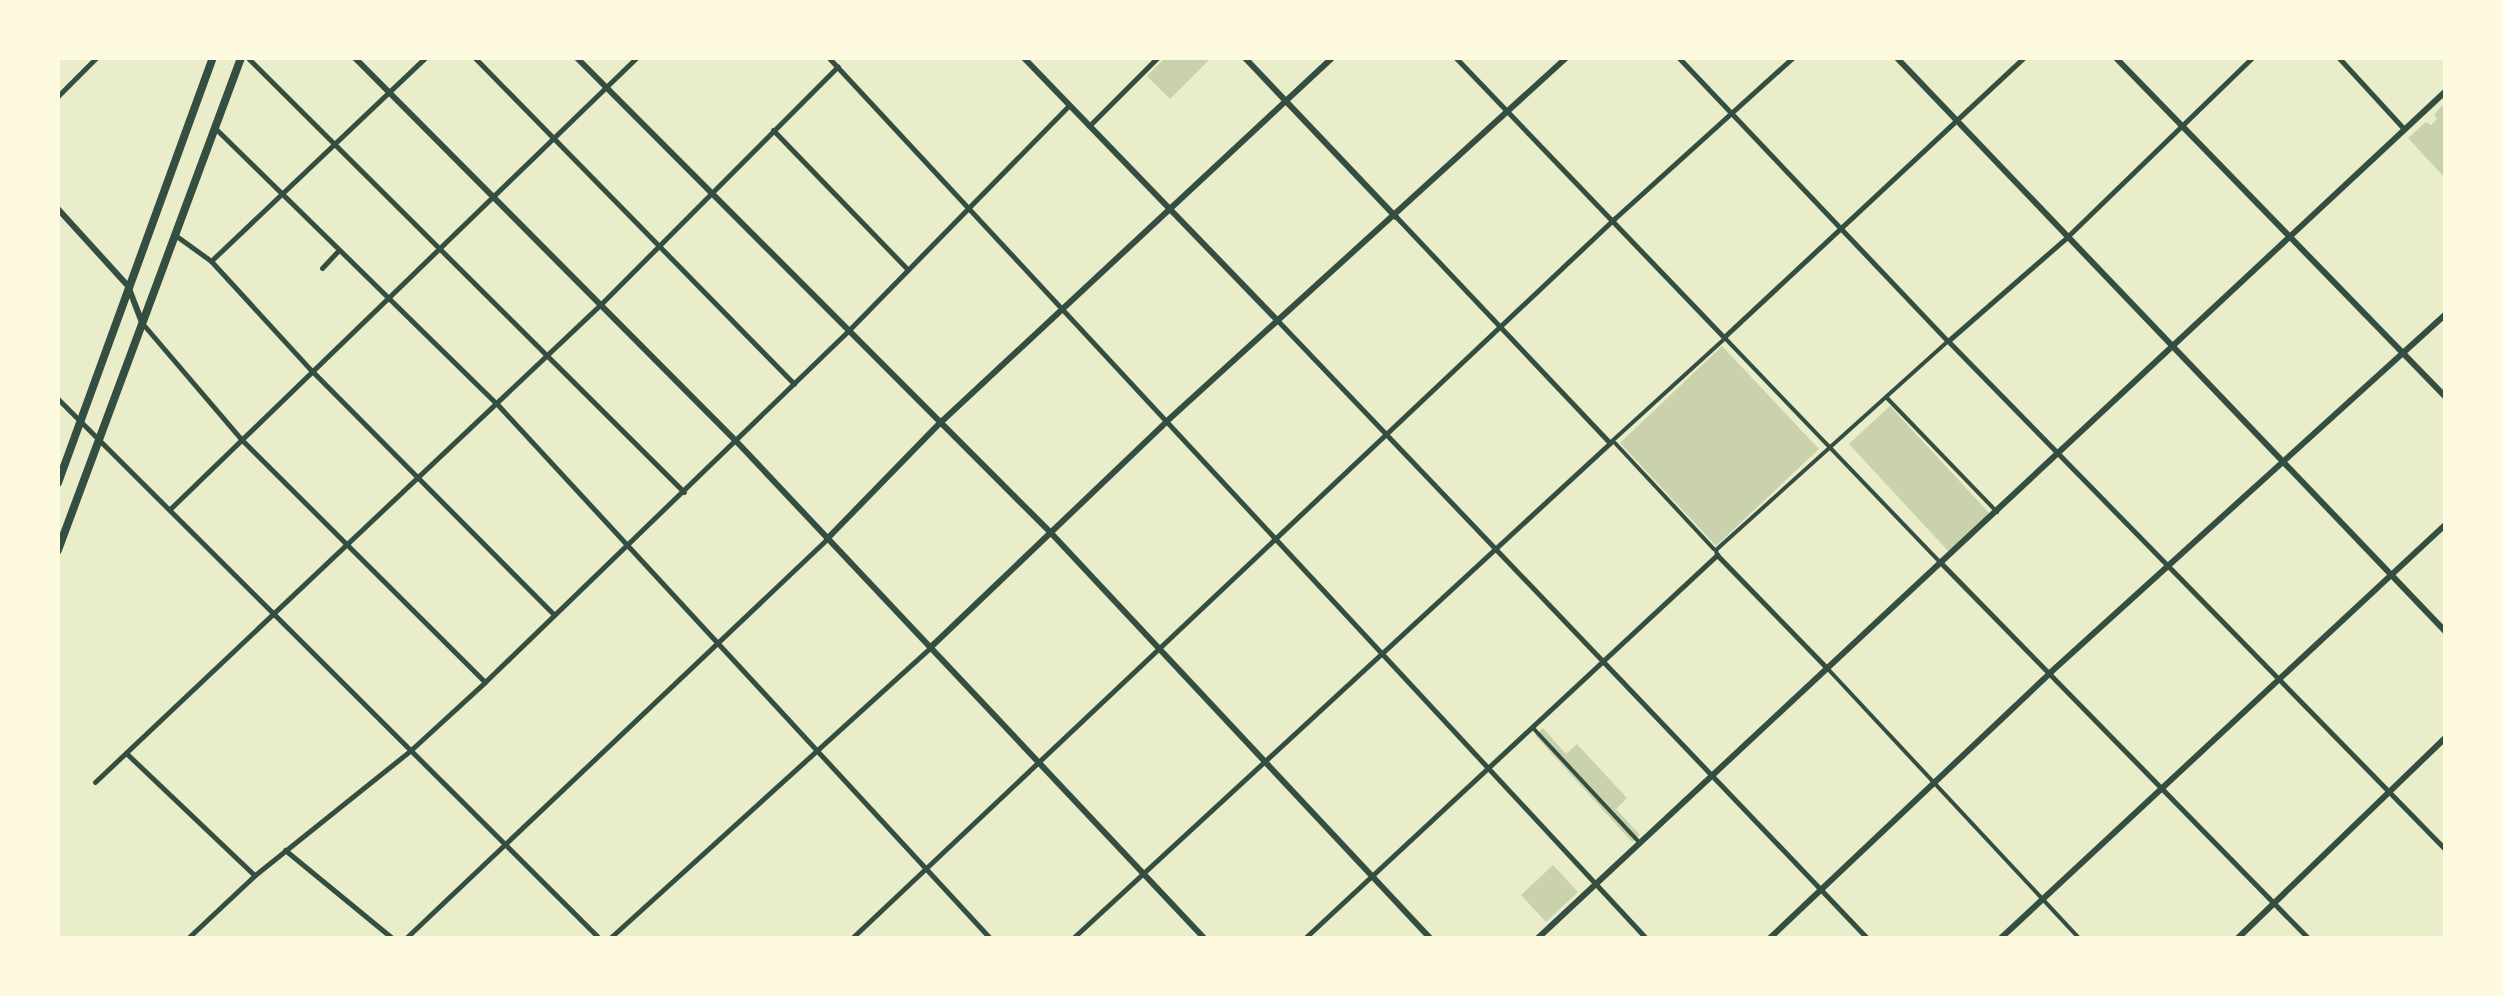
<!DOCTYPE html>
<style>
body{margin:0}
#map{position:relative;width:2503px;height:996px;overflow:hidden;background:#e9edc9;font-family:Manrope,sans-serif}
div>[style]{position:absolute}
[style*='--x']{left:calc(var(--x)*1px);top:calc(var(--y)*1px);width:calc(var(--w)*1px);rotate:calc(var(--a)*1deg)}
.green>*{inset:0;background:#cad2ad}
.pedestrian>*{height:4px;margin:-2px;padding:0 2px;transform-origin:2px;border-radius:2px;background:#344e41}
.minor>*{height:5px;margin:-2.5px;padding:0 2.5px;transform-origin:2.5px;border-radius:2.5px;background:#344e41}
.tertiary>*{height:6px;margin:-3px;padding:0 3px;transform-origin:3px;border-radius:3px;background:#344e41}
.secondary>*{height:6px;margin:-3px;padding:0 3px;transform-origin:3px;border-radius:3px;background:#344e41}
.primary>*{height:8px;margin:-4px;padding:0 4px;transform-origin:4px;border-radius:4px;background:#344e41}
span{translate:-50% -50%;white-space:nowrap;text-align:center;line-height:1.15;-webkit-text-stroke:10px #fefae0;paint-order:stroke}
.frame{position:absolute;inset:0;border:60px solid #fefae0;pointer-events:none}
</style>
<div id="map">
<div class="green">
<i style="clip-path:polygon(1165px 58px,1211px 58px,1170px 99px,1147px 76px)"></i>
<i style="clip-path:polygon(2445px 103px,2445px 178px,2408px 138px,2426px 122px,2431px 125px,2437px 119px,2434px 114px)"></i>
<i style="clip-path:polygon(1722px 346px,1819px 449px,1716px 546px,1620px 443px)"></i>
<i style="clip-path:polygon(1890px 406px,1990px 514px,1949px 552px,1849px 444px)"></i>
<i style="clip-path:polygon(1543px 728px,1566px 754px,1577px 744px,1627px 798px,1616px 809px,1640px 835px,1632px 842px,1535px 735px)"></i>
<i style="clip-path:polygon(1553px 865px,1578px 892px,1546px 922px,1521px 895px)"></i>
</div>
<div class="pedestrian">
<i style="--x:1724;--y:337;--w:313;--a:46.2"></i>
<i style="--x:1886;--y:397;--w:160;--a:46"></i>
<i style="--x:1610;--y:443;--w:153;--a:-42.3"></i>
<i style="--x:1615;--y:443;--w:145;--a:47"></i>
<i style="--x:1717;--y:555;--w:5;--a:-101"></i>
<i style="--x:1716;--y:550;--w:312;--a:-42"></i>
<i style="--x:1828;--y:669;--w:368;--a:47"></i>
<i style="--x:1533;--y:728;--w:154;--a:47.1"></i>
</div>
<div class="minor">
<i style="--x:248;--y:58;--w:615;--a:44.87"></i>
<i style="--x:475;--y:58;--w:456;--a:45.6"></i>
<i style="--x:829;--y:58;--w:1201;--a:47.13"></i>
<i style="--x:1456;--y:58;--w:387;--a:46.2"></i>
<i style="--x:1724;--y:337;--w:409;--a:-43"></i>
<i style="--x:1679;--y:58;--w:390;--a:46.5"></i>
<i style="--x:1948;--y:341;--w:712;--a:45.63"></i>
<i style="--x:2339;--y:58;--w:96;--a:47.5"></i>
<i style="--x:58;--y:96;--w:54;--a:-45"></i>
<i style="--x:1089;--y:126;--w:96;--a:-45"></i>
<i style="--x:216;--y:129;--w:393;--a:44.4"></i>
<i style="--x:497;--y:404;--w:727;--a:47.29"></i>
<i style="--x:773;--y:130;--w:194;--a:46"></i>
<i style="--x:175;--y:235;--w:44;--a:35.8"></i>
<i style="--x:211;--y:261;--w:148;--a:47.5"></i>
<i style="--x:311;--y:370;--w:344;--a:45.2"></i>
<i style="--x:211;--y:261;--w:295;--a:-43.5"></i>
<i style="--x:322;--y:268;--w:23;--a:-47"></i>
<i style="--x:1278;--y:321;--w:853;--a:46.33"></i>
<i style="--x:142;--y:323;--w:153;--a:49.5"></i>
<i style="--x:241;--y:439;--w:344;--a:44.9"></i>
<i style="--x:1948;--y:341;--w:157;--a:-41.1"></i>
<i style="--x:2066;--y:238;--w:259;--a:-44.1"></i>
<i style="--x:58;--y:399;--w:764;--a:44.89"></i>
<i style="--x:170;--y:509;--w:649;--a:-44.06"></i>
<i style="--x:1942;--y:564;--w:523;--a:45.62"></i>
<i style="--x:126;--y:753;--w:177;--a:43.6"></i>
<i style="--x:95;--y:782;--w:697;--a:-43.37"></i>
<i style="--x:602;--y:303;--w:334;--a:-45.1"></i>
<i style="--x:285;--y:850;--w:139;--a:39.4"></i>
<i style="--x:188;--y:938;--w:92;--a:-43.2"></i>
<i style="--x:255;--y:875;--w:201;--a:-38.7"></i>
<i style="--x:412;--y:749;--w:99;--a:-42.5"></i>
<i style="--x:485;--y:682;--w:505;--a:-44.04"></i>
<i style="--x:848;--y:331;--w:316;--a:-45.6"></i>
<i style="--x:406;--y:938;--w:580;--a:-43.46"></i>
<i style="--x:610;--y:938;--w:432;--a:-42.2"></i>
<i style="--x:852;--y:938;--w:1048;--a:-43.34"></i>
<i style="--x:1614;--y:219;--w:240;--a:-42.1"></i>
<i style="--x:1073;--y:938;--w:730;--a:-42.67"></i>
<i style="--x:1610;--y:443;--w:311;--a:-133.4"></i>
<i style="--x:1305;--y:938;--w:563;--a:-42.91"></i>
<i style="--x:1717;--y:555;--w:159;--a:45.8"></i>
</div>
<div class="tertiary">
<i style="--x:1024;--y:58;--w:366;--a:46"></i>
<i style="--x:1245;--y:58;--w:219;--a:46.5"></i>
<i style="--x:1897;--y:58;--w:794;--a:46.28"></i>
<i style="--x:2116;--y:58;--w:473;--a:45.8"></i>
<i style="--x:58;--y:209;--w:104;--a:47.7"></i>
<i style="--x:128;--y:286;--w:40;--a:69"></i>
<i style="--x:827;--y:539;--w:161;--a:-45.8"></i>
<i style="--x:939;--y:424;--w:537;--a:-42.96"></i>
<i style="--x:932;--y:646;--w:324;--a:-43.7"></i>
<i style="--x:1166;--y:422;--w:541;--a:-42.3"></i>
<i style="--x:1770;--y:938;--w:387;--a:-43.4"></i>
<i style="--x:2051;--y:672;--w:533;--a:-42.19"></i>
<i style="--x:2001;--y:938;--w:608;--a:-42.93"></i>
<i style="--x:2238;--y:938;--w:289;--a:-44"></i>
</div>
<div class="secondary">
<i style="--x:355;--y:58;--w:540;--a:45.15"></i>
<i style="--x:736;--y:441;--w:683;--a:46.72"></i>
<i style="--x:577;--y:58;--w:671;--a:45.06"></i>
<i style="--x:1051;--y:533;--w:555;--a:46.9"></i>
<i style="--x:1538;--y:938;--w:1242;--a:-43.01"></i>
</div>
<div class="primary">
<i style="--x:58;--y:483;--w:452;--a:-70"></i>
<i style="--x:58;--y:550;--w:525;--a:-69.6"></i>
</div>
<div class="frame"></div>
</div>
